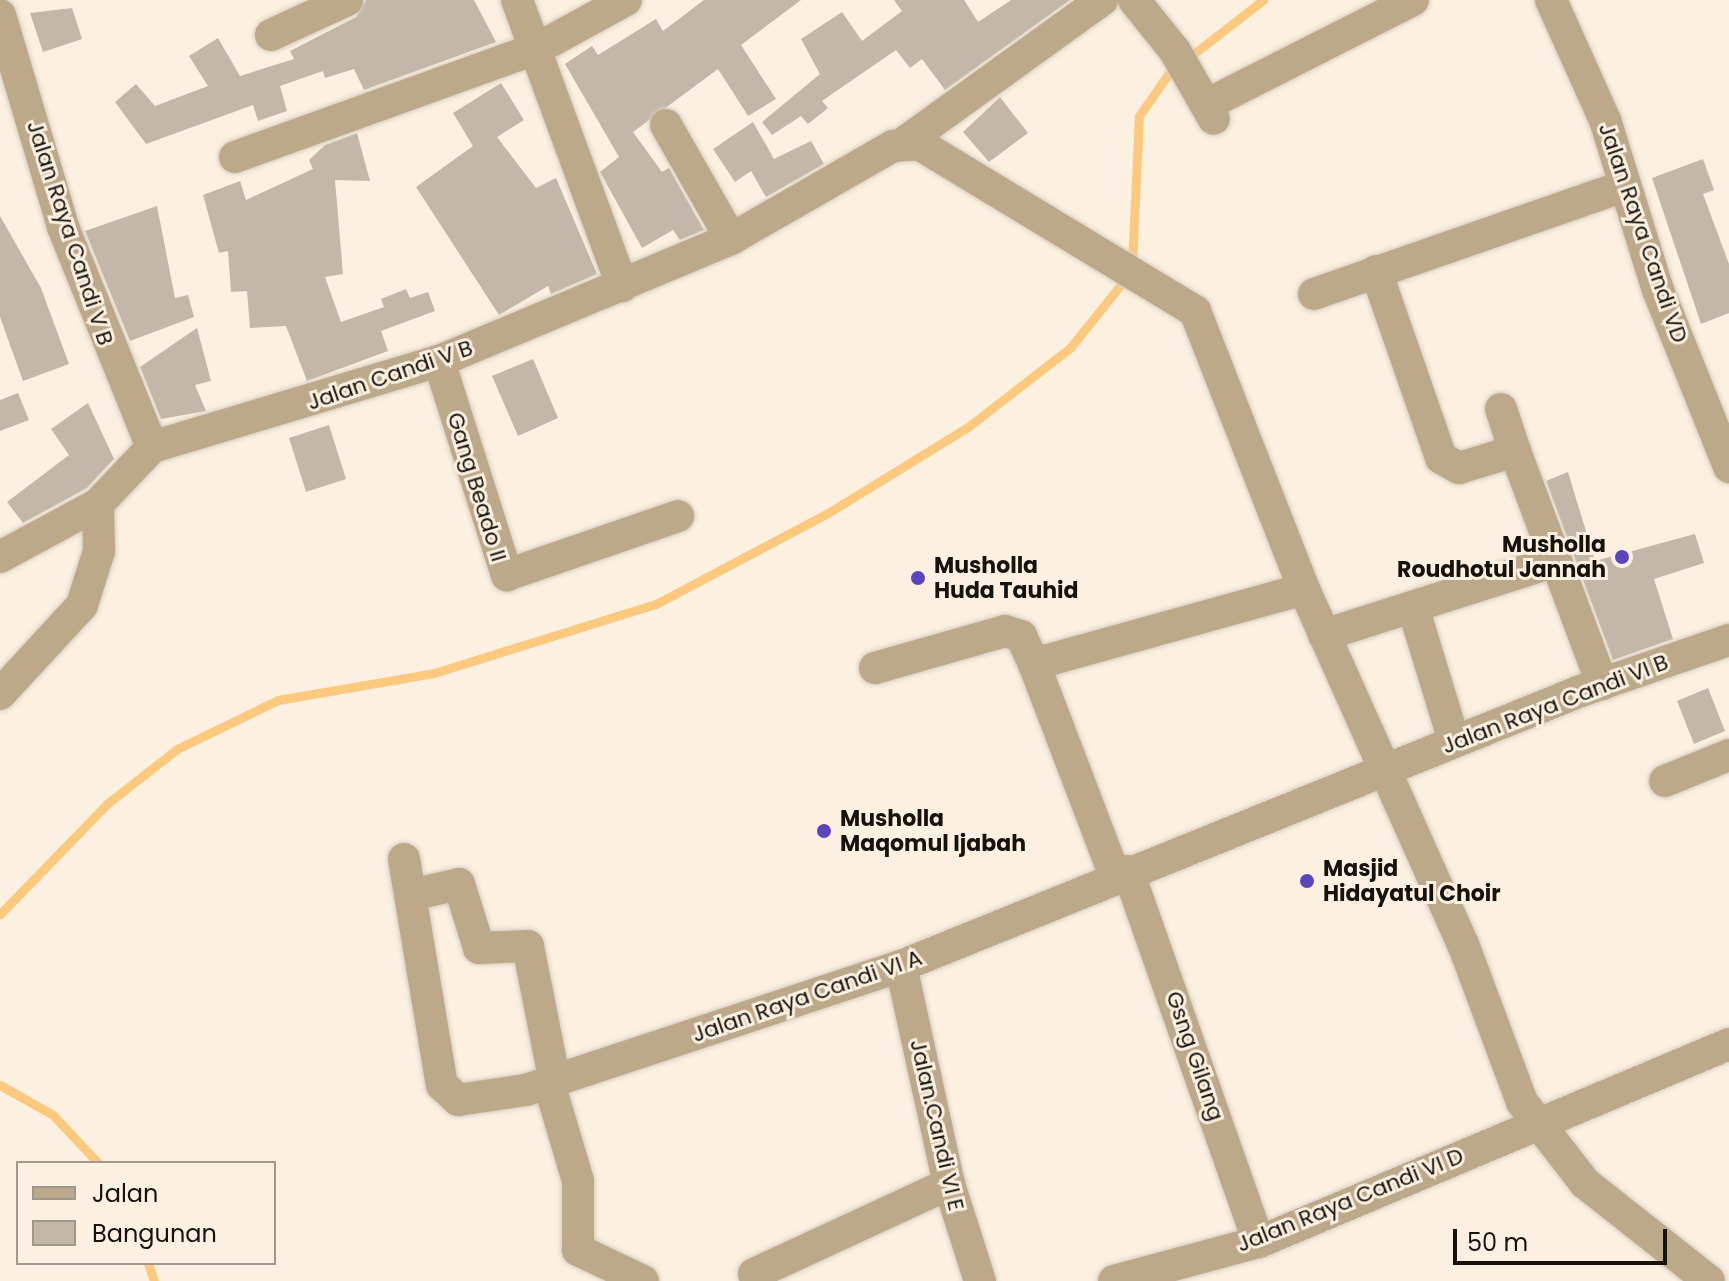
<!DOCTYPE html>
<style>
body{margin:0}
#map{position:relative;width:1729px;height:1281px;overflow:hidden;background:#fcf1e1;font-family:Poppins,sans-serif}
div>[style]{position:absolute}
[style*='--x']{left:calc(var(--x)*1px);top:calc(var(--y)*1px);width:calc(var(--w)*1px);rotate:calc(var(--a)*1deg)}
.stream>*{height:9px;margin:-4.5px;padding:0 4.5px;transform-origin:4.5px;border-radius:4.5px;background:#fdc97f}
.building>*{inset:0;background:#c2b7a8}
.roads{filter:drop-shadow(0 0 2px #d7cdbf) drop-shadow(0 0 2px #d7cdbf)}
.street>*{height:32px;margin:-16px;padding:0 16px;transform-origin:16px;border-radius:16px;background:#bea88a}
.dots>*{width:22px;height:22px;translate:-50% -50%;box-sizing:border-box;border:4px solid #fcf1e1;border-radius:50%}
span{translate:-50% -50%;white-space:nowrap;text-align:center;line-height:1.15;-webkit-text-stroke:6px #fcf1e1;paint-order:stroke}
.street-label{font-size:22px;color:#16120c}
.poi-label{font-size:22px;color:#16120c;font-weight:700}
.right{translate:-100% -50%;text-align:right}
.left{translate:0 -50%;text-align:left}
.legend{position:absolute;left:16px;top:1161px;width:260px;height:104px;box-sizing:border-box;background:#fcf1e1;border:2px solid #a0988c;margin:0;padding:10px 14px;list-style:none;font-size:24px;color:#16120c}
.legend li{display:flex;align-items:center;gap:16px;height:40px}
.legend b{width:40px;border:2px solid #a0988c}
.scale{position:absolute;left:1453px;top:1229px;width:214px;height:36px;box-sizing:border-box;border:4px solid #16120c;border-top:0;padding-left:10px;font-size:24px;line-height:28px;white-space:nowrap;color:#16120c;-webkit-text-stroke:6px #fcf1e1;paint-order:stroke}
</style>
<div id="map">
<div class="stream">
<i style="--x:1132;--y:264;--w:148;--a:-87.3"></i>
<i style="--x:1139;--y:116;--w:52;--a:-55.1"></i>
<i style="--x:1169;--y:73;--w:119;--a:-37.8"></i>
<i style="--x:0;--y:914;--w:155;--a:-45.8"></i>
<i style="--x:108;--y:803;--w:88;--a:-38"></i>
<i style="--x:177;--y:749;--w:112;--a:-25.9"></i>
<i style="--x:278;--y:700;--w:158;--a:-9.8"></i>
<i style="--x:434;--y:673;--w:232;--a:-17.3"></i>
<i style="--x:656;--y:604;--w:195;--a:-27.9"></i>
<i style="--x:828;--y:513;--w:164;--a:-31.6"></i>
<i style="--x:968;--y:427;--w:129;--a:-37.8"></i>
<i style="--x:1070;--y:348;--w:90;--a:-51.3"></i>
<i style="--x:0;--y:1085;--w:61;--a:29.5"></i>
<i style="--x:53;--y:1115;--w:66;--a:46.8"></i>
<i style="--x:148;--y:1263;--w:19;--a:72"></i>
</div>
<div class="building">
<i style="clip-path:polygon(366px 0,474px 0,496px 42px,364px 90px,354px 69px,325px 78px,323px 71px,280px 86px,287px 111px,258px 121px,253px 105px,146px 144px,115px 102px,136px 84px,155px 106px,208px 86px,189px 56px,218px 38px,240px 76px,294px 59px,290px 51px,356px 17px)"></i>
<i style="clip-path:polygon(704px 0,801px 0,741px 45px,776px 99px,748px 116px,718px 69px,633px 132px,662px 172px,669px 168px,704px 230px,680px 240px,673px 230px,642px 248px,600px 172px,619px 157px,565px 64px,592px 46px,598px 55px,656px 19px,663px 31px)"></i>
<i style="clip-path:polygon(894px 0,964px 0,978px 22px,1011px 0,1070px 0,945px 90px,922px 59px,910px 68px,896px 50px,822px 101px,828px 108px,808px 124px,801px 116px,772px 135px,762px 122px,820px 74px,801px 39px,842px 12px,862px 41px,902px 11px)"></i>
<i style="clip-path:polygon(72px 8px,82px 39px,43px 52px,30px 13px)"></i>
<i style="clip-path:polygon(501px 83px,524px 120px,497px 137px,536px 188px,556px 178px,597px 274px,551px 294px,548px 286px,499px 315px,416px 187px,473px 146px,453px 113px)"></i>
<i style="clip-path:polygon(1000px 97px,1028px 133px,989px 162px,963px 132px)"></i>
<i style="clip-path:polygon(753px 122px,774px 159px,811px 141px,824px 164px,766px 197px,751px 171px,735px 182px,713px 149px)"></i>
<i style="clip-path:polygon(357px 133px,370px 181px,335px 180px,343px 274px,325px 277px,341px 322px,384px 307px,381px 299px,406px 289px,410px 298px,428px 292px,435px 311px,381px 331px,388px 351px,307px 381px,286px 326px,250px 328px,247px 291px,231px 292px,228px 251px,219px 253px,203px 195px,240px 181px,246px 200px,313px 169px,309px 160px,325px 145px)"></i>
<i style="clip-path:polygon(1703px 159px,1714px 190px,1703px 194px,1729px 264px,1729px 313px,1701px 324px,1652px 178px)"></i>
<i style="clip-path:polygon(157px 206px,175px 298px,188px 295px,194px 317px,130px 341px,85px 231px)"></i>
<i style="clip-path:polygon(0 216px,41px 288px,69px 364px,23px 381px,0 317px)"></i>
<i style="clip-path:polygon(197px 328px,211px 381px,195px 385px,206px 411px,161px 419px,140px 367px)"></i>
<i style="clip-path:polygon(533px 359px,558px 418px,518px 436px,492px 376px)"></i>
<i style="clip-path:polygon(18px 393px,29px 420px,0 431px,0 400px)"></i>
<i style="clip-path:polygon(88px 403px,114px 459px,87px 488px,23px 523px,7px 502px,69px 455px,51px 429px)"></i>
<i style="clip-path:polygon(329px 425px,346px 479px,306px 492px,289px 438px)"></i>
<i style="clip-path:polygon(1568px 472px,1595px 561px,1695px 534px,1704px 563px,1654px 579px,1673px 639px,1613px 660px,1546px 481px)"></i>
<i style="clip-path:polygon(1708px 688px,1725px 731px,1694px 744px,1677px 701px)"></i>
</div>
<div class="roads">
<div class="street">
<i style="--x:517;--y:0;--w:305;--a:69.8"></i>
<i style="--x:1134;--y:0;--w:65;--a:51.2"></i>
<i style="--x:1175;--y:51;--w:78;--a:60.2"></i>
<i style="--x:1551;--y:0;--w:132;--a:65.8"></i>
<i style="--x:1605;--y:120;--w:178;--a:72.7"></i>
<i style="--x:1658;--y:290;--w:191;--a:68.1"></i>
<i style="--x:0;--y:15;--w:221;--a:73.4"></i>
<i style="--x:63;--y:227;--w:237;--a:68"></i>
<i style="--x:271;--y:35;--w:84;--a:-24.7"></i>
<i style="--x:1206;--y:105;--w:232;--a:-26.9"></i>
<i style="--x:666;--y:125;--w:131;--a:60.3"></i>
<i style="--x:905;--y:142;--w:243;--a:-35.8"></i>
<i style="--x:235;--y:157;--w:324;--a:-19.8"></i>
<i style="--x:540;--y:47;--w:98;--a:-28.7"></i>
<i style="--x:1376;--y:271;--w:198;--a:70.8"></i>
<i style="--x:1441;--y:458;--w:21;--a:29"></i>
<i style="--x:1459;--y:468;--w:59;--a:-16.9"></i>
<i style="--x:1515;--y:451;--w:249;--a:69.5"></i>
<i style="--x:1314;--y:294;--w:329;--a:-19.2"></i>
<i style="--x:439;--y:361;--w:225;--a:72.4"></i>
<i style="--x:507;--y:575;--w:181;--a:-19"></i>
<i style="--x:1501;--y:409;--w:44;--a:71.6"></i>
<i style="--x:152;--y:447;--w:300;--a:-16.7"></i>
<i style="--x:439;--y:361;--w:316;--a:-22.7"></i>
<i style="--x:731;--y:239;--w:187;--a:-29.9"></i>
<i style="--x:893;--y:146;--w:26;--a:-4"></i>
<i style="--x:919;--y:144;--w:323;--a:31.2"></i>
<i style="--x:1195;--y:311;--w:299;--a:68.6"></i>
<i style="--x:1304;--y:589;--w:389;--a:65.9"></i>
<i style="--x:1463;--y:944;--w:169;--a:69.5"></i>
<i style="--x:1522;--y:1102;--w:103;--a:52.1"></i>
<i style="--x:1585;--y:1183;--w:158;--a:38.3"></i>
<i style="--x:0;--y:557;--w:111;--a:-28.4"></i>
<i style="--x:98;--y:504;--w:79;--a:-46.5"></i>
<i style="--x:1413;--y:607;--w:140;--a:73"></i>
<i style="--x:1324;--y:635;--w:240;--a:-17.7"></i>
<i style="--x:1034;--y:664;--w:227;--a:69.1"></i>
<i style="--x:875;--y:668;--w:135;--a:-15.9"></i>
<i style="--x:1005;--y:631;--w:17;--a:17"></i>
<i style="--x:1021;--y:636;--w:31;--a:65"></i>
<i style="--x:1034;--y:664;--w:280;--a:-15.5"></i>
<i style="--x:0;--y:694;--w:121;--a:-47.3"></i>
<i style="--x:82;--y:605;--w:57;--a:-72.5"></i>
<i style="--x:99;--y:551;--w:47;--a:-91.2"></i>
<i style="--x:1665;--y:781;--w:69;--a:-22.1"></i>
<i style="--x:404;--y:859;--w:229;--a:80.5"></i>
<i style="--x:442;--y:1085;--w:22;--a:43"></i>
<i style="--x:458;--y:1100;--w:69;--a:-8.4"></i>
<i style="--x:526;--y:1090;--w:395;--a:-18.3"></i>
<i style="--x:901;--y:966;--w:730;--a:-22.03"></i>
<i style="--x:1578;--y:692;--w:160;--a:-19"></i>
<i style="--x:1128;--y:871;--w:393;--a:70.6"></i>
<i style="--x:411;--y:895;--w:49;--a:-12.9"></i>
<i style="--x:459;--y:884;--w:67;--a:72.6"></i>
<i style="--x:479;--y:948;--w:49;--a:-2.3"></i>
<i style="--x:528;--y:946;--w:139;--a:78.8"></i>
<i style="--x:901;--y:966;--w:223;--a:77.6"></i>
<i style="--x:949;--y:1184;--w:102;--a:72.3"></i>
<i style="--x:549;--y:1083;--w:102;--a:73.5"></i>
<i style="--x:578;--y:1181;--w:69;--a:90"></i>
<i style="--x:578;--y:1250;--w:72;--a:25.5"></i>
<i style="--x:754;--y:1274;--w:215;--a:-24.8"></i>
<i style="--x:1114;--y:1281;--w:150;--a:-15.1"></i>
<i style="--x:1259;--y:1242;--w:510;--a:-22.84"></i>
</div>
</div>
<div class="dots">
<i style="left:1622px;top:557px;background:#5b45bd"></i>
<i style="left:918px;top:578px;background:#5b45bd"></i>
<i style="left:824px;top:831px;background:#5b45bd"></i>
<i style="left:1307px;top:881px;background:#5b45bd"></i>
</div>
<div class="street-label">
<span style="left:70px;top:233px;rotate:72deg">Jalan Raya Candi V B</span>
<span style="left:1643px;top:233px;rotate:71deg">Jalan Raya Candi VD</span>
<span style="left:390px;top:375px;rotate:-19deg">Jalan Candi V B</span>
<span style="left:477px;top:487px;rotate:73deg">Gang Beado II</span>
<span style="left:1555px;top:704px;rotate:-21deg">Jalan Raya Candi VI B</span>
<span style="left:807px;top:996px;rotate:-19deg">Jalan Raya Candi VI A</span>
<span style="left:1195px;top:1056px;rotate:71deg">Gsng Gilang</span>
<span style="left:937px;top:1125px;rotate:77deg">Jalan.Candi VI E</span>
<span style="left:1350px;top:1200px;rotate:-22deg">Jalan Raya Candi VI D</span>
</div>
<div class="poi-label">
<span class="right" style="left:1606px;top:557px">Musholla<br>Roudhotul Jannah</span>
<span class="left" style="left:934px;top:578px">Musholla<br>Huda Tauhid</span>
<span class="left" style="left:840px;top:831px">Musholla<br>Maqomul Ijabah</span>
<span class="left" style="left:1323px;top:881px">Masjid<br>Hidayatul Choir</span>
</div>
<ul class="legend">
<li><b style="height:10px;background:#bea88a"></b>Jalan</li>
<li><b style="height:22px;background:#c2b7a8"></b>Bangunan</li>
</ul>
<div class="scale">50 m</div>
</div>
